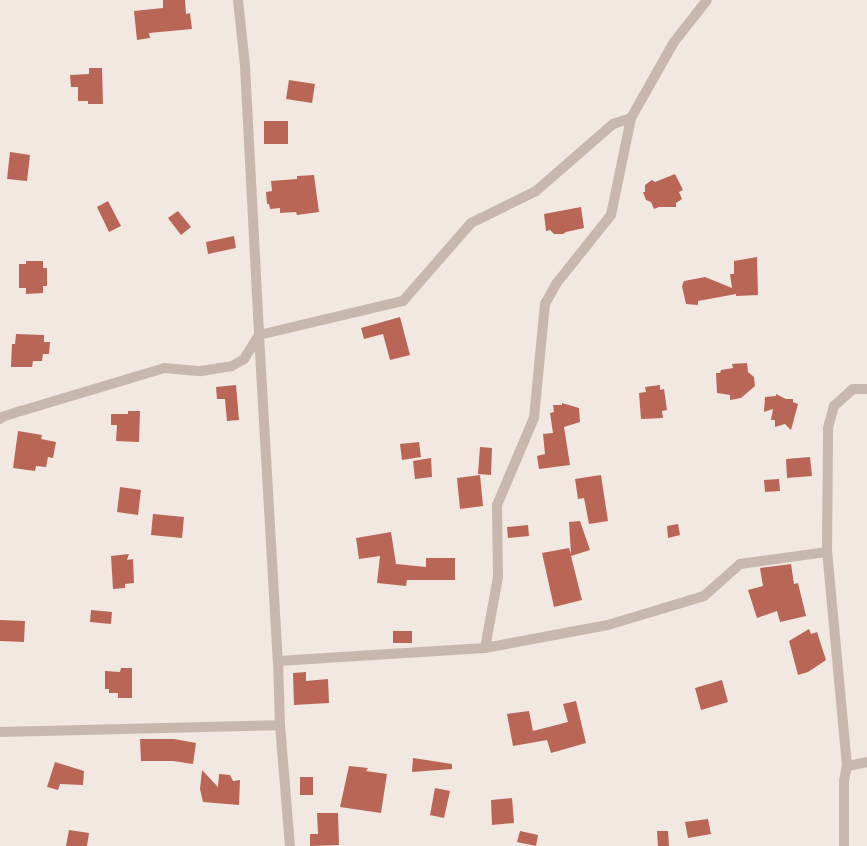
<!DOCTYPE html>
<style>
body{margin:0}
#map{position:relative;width:867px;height:846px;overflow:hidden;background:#f1e8e1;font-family:Helvetica,sans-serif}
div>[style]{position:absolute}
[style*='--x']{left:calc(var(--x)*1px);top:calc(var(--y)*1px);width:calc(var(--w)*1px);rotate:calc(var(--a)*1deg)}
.building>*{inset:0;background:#b96657}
.street>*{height:10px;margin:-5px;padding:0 5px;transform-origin:5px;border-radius:5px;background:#c8b7ae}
span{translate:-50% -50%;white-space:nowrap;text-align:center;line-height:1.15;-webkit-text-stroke:3px #f9f2ed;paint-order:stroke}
</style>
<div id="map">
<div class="building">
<i style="clip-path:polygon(163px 0,185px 0,186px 14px,190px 13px,192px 29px,149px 33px,150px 38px,137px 40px,134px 11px,163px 8px)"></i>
<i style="clip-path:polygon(89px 68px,102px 68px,103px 104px,88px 104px,88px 101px,78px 101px,78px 87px,71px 87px,70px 75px,89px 74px)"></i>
<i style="clip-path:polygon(289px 80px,315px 84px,312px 103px,286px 99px)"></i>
<i style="clip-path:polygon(264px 121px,288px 121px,288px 144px,264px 144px)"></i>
<i style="clip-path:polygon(10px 152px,30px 155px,27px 181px,7px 179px)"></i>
<i style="clip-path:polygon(675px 174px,683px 190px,679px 192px,682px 199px,676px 203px,676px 207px,659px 207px,654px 209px,651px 202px,646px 200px,643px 192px,645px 192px,645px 185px,652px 180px,655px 182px)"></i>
<i style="clip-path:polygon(314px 175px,319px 212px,297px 215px,296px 212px,280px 213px,280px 208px,270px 209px,269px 204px,267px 204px,266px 192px,272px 191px,271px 181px,297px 179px,297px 176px)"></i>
<i style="clip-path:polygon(108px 201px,121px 226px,109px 232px,97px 207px)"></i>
<i style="clip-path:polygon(581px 207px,584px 228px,566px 232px,563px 234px,554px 234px,550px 230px,546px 231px,544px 214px)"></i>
<i style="clip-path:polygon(178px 211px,191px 227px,181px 235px,168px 218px)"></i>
<i style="clip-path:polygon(234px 236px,236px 248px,208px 254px,206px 242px)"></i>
<i style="clip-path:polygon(757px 257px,758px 295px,736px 296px,736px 294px,698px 301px,698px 305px,686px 304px,682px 286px,684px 281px,705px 277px,732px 288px,730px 274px,734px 274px,734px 261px)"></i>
<i style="clip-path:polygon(26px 261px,43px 261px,43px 268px,47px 268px,47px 286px,43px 286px,43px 293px,26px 294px,26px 288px,19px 288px,19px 264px,26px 264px)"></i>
<i style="clip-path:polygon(400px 317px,410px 355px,390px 360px,383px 334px,364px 339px,361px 328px)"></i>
<i style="clip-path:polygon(16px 334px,44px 335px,44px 342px,50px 342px,49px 354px,43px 354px,42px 361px,33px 361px,32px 367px,11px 367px,12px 344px,15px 344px)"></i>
<i style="clip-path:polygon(747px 363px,748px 372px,754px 377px,755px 386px,741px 398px,730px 400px,730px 395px,717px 393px,716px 373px,720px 373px,721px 370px,733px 368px,732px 364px)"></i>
<i style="clip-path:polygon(236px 385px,239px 420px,227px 421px,225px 399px,217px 399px,216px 387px)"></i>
<i style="clip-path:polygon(660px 385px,660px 390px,664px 389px,667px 410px,662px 411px,663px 418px,641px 419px,639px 393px,646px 392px,645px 387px)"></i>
<i style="clip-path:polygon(776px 394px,786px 399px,793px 399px,793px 402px,798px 404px,791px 430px,785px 424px,775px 427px,775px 420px,771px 420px,773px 409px,764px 412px,765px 397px,776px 396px)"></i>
<i style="clip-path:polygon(562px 403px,579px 408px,580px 422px,564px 427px,570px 465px,539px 469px,537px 456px,545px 454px,543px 434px,553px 433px,550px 413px,554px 412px,553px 405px,562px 405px)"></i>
<i style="clip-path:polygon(128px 411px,140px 411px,139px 442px,116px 441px,117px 425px,111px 425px,111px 414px,128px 414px)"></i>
<i style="clip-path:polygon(18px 431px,42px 435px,41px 439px,56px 442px,53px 458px,48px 457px,46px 467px,36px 466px,35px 471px,13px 468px)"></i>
<i style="clip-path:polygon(419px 442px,421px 457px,402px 460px,400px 444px)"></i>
<i style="clip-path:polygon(480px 447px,492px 448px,491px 475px,478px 474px)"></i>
<i style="clip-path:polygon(810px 457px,812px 476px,787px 478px,786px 459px)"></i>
<i style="clip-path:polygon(431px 458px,432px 477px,415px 479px,413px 461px)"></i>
<i style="clip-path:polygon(480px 475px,483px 506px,460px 509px,457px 478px)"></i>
<i style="clip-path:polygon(601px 475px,608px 521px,589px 524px,584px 498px,578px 499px,575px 479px)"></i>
<i style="clip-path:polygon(779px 479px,780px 491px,765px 492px,764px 480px)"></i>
<i style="clip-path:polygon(120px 487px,141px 490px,138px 515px,117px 512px)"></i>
<i style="clip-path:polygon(153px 514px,184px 517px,182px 538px,151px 535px)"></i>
<i style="clip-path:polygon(580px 521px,590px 550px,571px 556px,582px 600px,554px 607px,542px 553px,569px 548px,571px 554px,569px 522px)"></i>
<i style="clip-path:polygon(678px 524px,680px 535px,668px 538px,667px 526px)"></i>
<i style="clip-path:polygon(528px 525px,529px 536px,508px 538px,507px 527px)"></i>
<i style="clip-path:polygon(391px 532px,396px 564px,426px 567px,426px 558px,455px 558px,455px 580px,407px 580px,406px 586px,377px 583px,380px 556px,359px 559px,356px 538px)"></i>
<i style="clip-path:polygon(129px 554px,127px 560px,133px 559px,134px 583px,125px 584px,125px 588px,113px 589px,111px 556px)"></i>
<i style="clip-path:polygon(791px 564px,794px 584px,798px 583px,806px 616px,780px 622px,777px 611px,757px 618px,748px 590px,763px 586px,760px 568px)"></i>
<i style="clip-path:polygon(91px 610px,112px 612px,111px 624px,90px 622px)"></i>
<i style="clip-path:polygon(0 620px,25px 621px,24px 642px,0 641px)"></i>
<i style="clip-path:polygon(809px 629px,811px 634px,817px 632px,826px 660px,808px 672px,798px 675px,789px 641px)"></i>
<i style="clip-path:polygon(393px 631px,412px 631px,412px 643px,393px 643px)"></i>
<i style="clip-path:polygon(121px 668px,132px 668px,132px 698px,118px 698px,118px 693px,109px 693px,109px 689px,105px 689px,105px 671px,120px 672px)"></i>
<i style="clip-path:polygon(306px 672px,306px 681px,328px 679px,329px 703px,294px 705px,293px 673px)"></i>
<i style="clip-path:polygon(722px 680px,728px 702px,701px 710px,695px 688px)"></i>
<i style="clip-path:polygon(576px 701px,586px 743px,551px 753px,547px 740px,513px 746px,507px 714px,529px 711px,533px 731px,568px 722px,563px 704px)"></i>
<i style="clip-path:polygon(140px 739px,174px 739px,196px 743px,193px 764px,173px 761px,141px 761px)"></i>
<i style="clip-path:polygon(413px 758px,452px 764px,452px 769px,412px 772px)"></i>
<i style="clip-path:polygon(55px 762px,84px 771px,83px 785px,60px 784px,58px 790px,47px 787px)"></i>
<i style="clip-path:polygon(349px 766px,368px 768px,366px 771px,387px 774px,381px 813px,340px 807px)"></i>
<i style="clip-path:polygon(202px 770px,218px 787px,219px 774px,230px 775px,233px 781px,240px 780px,239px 805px,203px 802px,200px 789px)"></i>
<i style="clip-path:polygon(300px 777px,313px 777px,313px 795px,300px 795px)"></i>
<i style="clip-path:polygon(435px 788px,450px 791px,444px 818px,430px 815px)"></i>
<i style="clip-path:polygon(512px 798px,514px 823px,492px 825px,491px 800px)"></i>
<i style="clip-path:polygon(317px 813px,338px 813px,339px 845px,310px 846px,310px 834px,318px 834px)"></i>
<i style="clip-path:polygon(708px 819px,711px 834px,688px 838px,685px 822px)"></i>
<i style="clip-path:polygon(69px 830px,89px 833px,87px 846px,66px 846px)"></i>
<i style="clip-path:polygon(520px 831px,538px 835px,536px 846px,517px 842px)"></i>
<i style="clip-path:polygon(657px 831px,668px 831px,669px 846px,658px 846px)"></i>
</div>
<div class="street">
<i style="--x:238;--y:0;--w:66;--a:83.9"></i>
<i style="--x:245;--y:66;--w:269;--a:87"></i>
<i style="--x:259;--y:335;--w:327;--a:86.7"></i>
<i style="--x:278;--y:661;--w:64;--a:88.2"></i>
<i style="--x:280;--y:725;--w:121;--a:85.3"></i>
<i style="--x:0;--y:419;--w:3;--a:-45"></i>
<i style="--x:2;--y:417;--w:20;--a:-18"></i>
<i style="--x:21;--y:411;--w:149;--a:-16.7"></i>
<i style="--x:164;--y:368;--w:37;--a:5"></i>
<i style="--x:201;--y:371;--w:31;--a:-9"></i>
<i style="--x:232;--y:366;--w:14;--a:-30"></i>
<i style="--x:244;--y:359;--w:28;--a:-58"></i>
<i style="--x:259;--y:335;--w:148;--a:-13.3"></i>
<i style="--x:403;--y:301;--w:103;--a:-48.9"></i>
<i style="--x:471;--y:223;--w:72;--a:-26.2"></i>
<i style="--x:536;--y:191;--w:102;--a:-41"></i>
<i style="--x:613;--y:124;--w:19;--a:-18"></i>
<i style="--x:485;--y:648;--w:125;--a:-10.6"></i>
<i style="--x:608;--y:625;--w:100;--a:-16.8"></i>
<i style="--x:704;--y:596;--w:48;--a:-41.6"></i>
<i style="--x:740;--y:564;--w:88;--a:-7.9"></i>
<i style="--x:278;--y:661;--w:207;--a:-3.6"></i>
<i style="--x:485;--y:648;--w:72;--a:-79.6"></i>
<i style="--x:498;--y:577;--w:72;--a:-90.8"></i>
<i style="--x:497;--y:505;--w:95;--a:-67"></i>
<i style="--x:534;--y:418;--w:115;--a:-84.5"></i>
<i style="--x:545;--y:304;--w:23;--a:-61"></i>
<i style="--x:556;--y:284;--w:88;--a:-51.4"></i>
<i style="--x:611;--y:215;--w:99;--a:-78.3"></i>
<i style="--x:631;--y:118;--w:87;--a:-60.5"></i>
<i style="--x:674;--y:42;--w:53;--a:-51.8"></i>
<i style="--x:0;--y:732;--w:280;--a:-1.4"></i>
<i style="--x:847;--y:766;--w:20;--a:-11"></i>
<i style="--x:844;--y:846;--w:65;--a:-90"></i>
<i style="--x:844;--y:781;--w:15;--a:-79"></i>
<i style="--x:847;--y:766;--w:215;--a:-95.3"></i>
<i style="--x:827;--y:552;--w:124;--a:-89.5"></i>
<i style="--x:828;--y:428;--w:23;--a:-75"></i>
<i style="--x:834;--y:406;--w:25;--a:-42"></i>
<i style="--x:853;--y:389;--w:14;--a:0"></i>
</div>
</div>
